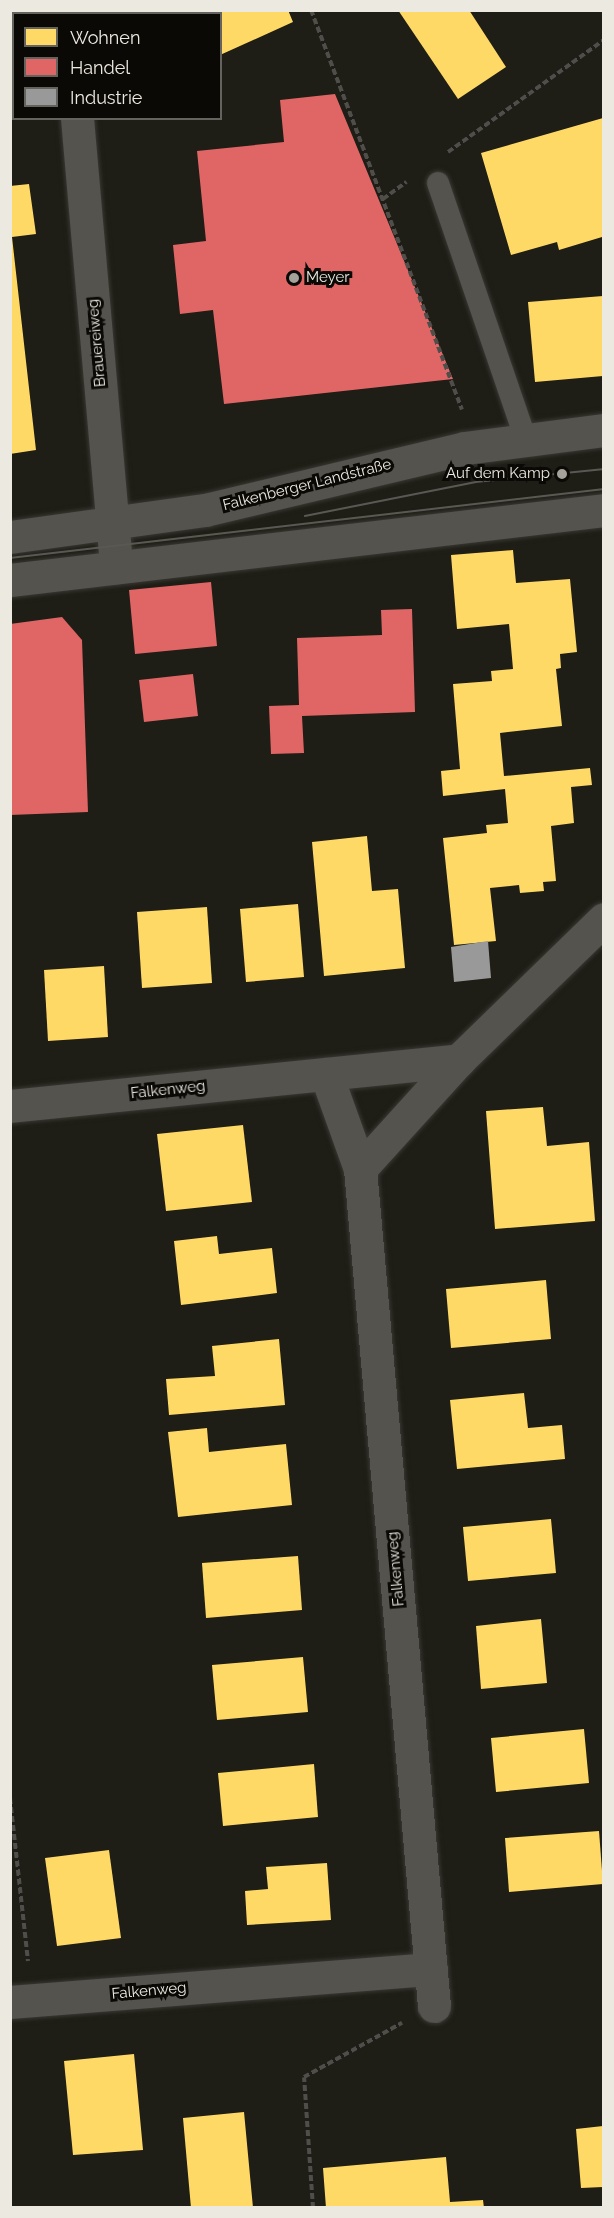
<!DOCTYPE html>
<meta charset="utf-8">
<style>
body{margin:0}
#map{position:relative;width:614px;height:2218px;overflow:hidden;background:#1e1d16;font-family:Raleway,sans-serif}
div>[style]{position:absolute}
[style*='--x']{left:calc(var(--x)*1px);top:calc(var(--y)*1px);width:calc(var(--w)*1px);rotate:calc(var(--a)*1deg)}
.homes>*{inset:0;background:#ffd966}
.shops>*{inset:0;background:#e06666}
.industry>*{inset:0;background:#999}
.path>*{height:4px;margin-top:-2px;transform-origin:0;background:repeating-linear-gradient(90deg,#4f4e4a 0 6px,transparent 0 9px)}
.roads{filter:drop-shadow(0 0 2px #393832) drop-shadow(0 0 2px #393832)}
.service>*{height:22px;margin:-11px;padding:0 11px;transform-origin:11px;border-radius:11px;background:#54534e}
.minor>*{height:33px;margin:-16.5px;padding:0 16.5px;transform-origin:16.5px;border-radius:16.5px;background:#54534e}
.tertiary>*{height:33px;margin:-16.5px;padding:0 16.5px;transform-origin:16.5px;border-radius:16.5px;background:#54534e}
.tram>*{height:1.5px;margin:-0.75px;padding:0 0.75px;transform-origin:0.75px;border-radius:0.75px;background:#5a5853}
.dots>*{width:16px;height:16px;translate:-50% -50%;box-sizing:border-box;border:3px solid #0a0905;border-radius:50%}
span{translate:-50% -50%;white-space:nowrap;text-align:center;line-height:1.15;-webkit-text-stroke:6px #0a0905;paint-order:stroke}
.poi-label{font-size:15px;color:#ece9e1}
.left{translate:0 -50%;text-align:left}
.right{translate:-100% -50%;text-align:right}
.street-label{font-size:15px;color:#ece9e1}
.frame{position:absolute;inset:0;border:12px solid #ece9e1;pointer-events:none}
.legend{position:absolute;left:12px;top:12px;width:210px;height:108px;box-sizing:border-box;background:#0a0905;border:2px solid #64635d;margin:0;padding:8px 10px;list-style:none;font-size:18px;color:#ece9e1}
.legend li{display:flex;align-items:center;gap:12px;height:30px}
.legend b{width:30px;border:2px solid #64635d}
</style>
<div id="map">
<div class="homes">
<i style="clip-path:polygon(10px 10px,19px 14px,14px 14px,10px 48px)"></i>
<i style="clip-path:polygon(158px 10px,288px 10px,293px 22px,220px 55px,220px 14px)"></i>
<i style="clip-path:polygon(398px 10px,469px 10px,506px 67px,458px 99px)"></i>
<i style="clip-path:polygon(603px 118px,602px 237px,559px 250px,557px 242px,511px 255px,481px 153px)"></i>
<i style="clip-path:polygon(29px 184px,36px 234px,12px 237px,36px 450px,10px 454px,10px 186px)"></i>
<i style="clip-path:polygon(603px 296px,603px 376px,535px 382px,528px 302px)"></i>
<i style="clip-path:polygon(513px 550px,516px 583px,570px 579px,577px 652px,560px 654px,561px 668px,556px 669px,562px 726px,500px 733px,504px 776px,590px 768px,592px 785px,571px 787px,574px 823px,551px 826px,556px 881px,543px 882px,544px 891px,520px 893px,519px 885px,490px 888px,496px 941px,454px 945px,443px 838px,487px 833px,486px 825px,508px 823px,505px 789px,443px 796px,441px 771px,460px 769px,453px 684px,492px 681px,491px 671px,513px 669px,509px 624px,457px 629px,451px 555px)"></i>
<i style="clip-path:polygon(367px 836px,372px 891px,398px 889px,405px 968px,324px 976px,312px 842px)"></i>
<i style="clip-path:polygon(298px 904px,304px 977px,246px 982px,240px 909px)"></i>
<i style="clip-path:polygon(207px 907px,212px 983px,142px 988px,137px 912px)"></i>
<i style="clip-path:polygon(104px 966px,108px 1037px,48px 1041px,44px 970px)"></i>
<i style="clip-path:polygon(543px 1107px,547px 1146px,589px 1142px,595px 1221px,495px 1229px,486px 1111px)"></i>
<i style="clip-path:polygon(243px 1125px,252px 1202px,166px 1211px,157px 1134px)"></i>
<i style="clip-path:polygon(217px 1236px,219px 1254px,272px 1248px,277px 1293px,181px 1305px,174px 1241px)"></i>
<i style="clip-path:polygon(546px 1280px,551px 1339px,451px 1348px,446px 1289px)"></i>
<i style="clip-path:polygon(279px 1339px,285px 1405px,169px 1415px,166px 1379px,215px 1376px,212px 1346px)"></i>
<i style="clip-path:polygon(524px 1393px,528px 1428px,562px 1425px,565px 1459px,457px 1469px,450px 1400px)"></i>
<i style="clip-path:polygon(207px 1428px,209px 1452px,286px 1444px,292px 1505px,178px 1517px,168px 1432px)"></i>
<i style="clip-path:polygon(551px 1519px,556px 1573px,468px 1581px,463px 1527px)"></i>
<i style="clip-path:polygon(298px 1556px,302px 1610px,206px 1618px,202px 1563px)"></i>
<i style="clip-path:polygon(541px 1619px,547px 1683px,481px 1689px,476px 1626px)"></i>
<i style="clip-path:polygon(303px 1657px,308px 1712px,217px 1720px,212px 1665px)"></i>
<i style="clip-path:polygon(584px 1729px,589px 1783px,496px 1792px,491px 1738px)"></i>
<i style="clip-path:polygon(314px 1764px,318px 1817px,223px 1826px,218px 1773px)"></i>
<i style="clip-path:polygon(599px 1831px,603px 1884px,509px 1892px,505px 1838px)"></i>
<i style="clip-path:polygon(109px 1850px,121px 1938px,57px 1946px,45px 1858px)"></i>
<i style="clip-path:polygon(327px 1863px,331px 1920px,247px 1925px,245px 1891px,268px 1889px,266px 1867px)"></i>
<i style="clip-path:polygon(134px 2054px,143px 2150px,73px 2155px,64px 2061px)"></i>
<i style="clip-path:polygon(244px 2112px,253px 2208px,191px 2208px,183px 2118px)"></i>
<i style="clip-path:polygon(603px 2126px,603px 2187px,581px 2188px,576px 2129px)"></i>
<i style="clip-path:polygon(446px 2157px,450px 2202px,483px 2200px,484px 2208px,326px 2208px,323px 2168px)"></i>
</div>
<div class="shops">
<i style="clip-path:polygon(335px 94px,453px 379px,224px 404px,213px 310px,180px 314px,173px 245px,206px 241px,197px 151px,284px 142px,280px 100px)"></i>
<i style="clip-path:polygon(211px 582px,217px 646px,135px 654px,129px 590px)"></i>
<i style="clip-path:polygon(412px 609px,415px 712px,302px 716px,304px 753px,271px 754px,269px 706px,299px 705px,297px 638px,382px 635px,381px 610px)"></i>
<i style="clip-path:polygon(62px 617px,82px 640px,88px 812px,10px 815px,10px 624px)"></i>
<i style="clip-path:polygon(193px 674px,198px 716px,144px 722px,139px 680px)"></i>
</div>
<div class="industry">
<i style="clip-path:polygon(488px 941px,491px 978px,454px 982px,451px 947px)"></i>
</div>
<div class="path">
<i style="--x:311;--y:10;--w:427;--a:69.3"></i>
<i style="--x:448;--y:152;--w:192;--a:-35.7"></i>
<i style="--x:383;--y:199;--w:29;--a:-36"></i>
<i style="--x:10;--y:1798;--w:164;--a:83.7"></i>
<i style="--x:313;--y:2208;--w:131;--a:-93.9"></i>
<i style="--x:304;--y:2077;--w:112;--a:-28.9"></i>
</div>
<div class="roads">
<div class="service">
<i style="--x:438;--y:183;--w:272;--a:71.1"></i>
</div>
<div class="minor">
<i style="--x:67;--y:10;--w:4;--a:90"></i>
<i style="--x:77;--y:118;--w:451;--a:85"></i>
<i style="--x:326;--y:1074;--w:101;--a:70.3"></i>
<i style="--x:10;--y:1106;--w:451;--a:-5.8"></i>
<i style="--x:10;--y:2002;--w:422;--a:-4.5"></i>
<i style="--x:434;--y:2006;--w:840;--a:-95.05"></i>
<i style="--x:360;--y:1169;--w:147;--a:-47.8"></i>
<i style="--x:459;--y:1060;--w:202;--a:-44.2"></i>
</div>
<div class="tertiary">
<i style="--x:10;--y:537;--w:197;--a:-7.9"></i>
<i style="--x:205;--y:510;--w:267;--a:-13.4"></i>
<i style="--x:465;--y:448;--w:140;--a:-7.4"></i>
<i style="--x:10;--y:580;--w:598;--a:-6.72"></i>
</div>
</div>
<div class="tram">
<i style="--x:305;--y:516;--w:174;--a:-11.2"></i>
<i style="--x:476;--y:482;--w:129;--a:-5.8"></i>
<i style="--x:10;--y:558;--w:598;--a:-6.63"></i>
</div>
<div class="dots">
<i style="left:294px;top:278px;background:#a4a29a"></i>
<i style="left:562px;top:474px;background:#a4a29a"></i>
</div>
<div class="poi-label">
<span class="left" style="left:306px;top:278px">Meyer</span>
<span class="right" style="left:550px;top:474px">Auf dem Kamp</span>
</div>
<div class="street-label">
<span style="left:97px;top:343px;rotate:-95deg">Brauereiweg</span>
<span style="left:307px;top:485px;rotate:-14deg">Falkenberger Landstraße</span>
<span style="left:168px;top:1090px;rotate:-6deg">Falkenweg</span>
<span style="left:396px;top:1569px;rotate:-95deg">Falkenweg</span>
<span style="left:149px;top:1991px;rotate:-5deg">Falkenweg</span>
</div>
<div class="frame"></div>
<ul class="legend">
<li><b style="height:16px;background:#ffd966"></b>Wohnen</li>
<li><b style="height:16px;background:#e06666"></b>Handel</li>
<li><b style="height:16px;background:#999"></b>Industrie</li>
</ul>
</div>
